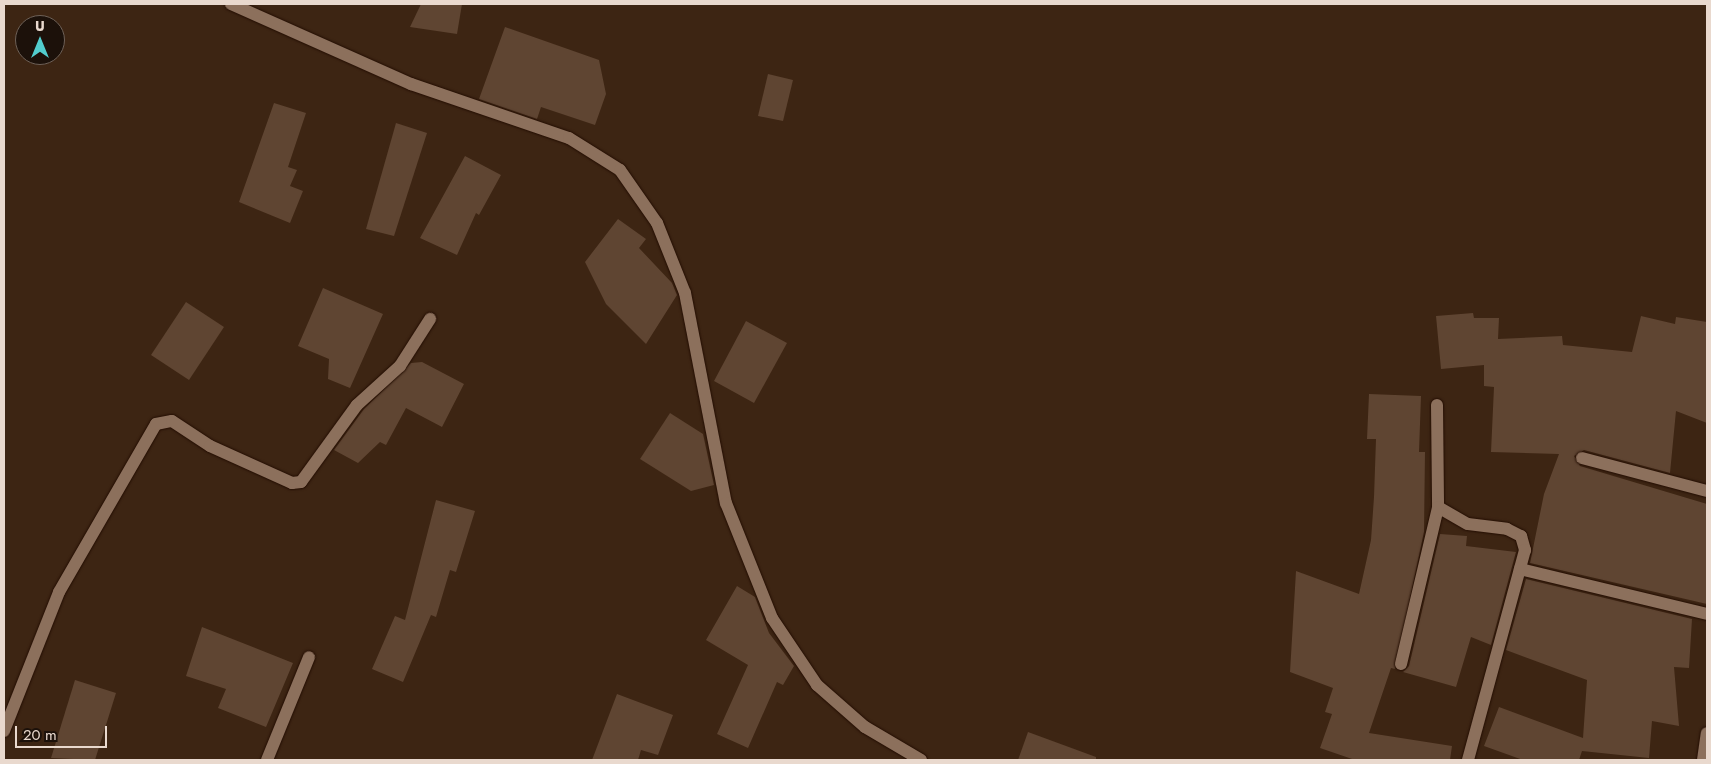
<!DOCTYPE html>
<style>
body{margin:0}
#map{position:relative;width:1711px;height:764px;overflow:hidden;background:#3d2513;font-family:Jost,sans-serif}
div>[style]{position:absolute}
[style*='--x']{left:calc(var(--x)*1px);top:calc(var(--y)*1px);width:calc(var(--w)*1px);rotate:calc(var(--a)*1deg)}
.building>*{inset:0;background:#5f4532}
.roads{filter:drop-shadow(0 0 1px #230d00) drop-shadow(0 0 1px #230d00)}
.street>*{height:12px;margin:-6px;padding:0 6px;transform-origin:6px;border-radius:6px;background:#8c705c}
span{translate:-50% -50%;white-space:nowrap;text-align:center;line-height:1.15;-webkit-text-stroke:4.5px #1c110a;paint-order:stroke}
.frame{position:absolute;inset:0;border:5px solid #e9d9ce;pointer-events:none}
.north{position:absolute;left:15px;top:15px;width:50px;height:50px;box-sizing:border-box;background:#1c110a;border:1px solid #6e6158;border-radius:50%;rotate:0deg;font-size:14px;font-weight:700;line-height:20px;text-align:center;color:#e9d9ce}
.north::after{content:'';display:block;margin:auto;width:18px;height:22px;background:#52cdce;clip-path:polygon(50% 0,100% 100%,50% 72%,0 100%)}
.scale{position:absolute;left:15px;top:726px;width:92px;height:22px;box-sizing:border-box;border:2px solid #e9d9ce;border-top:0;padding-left:6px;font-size:15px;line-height:18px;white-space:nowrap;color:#e9d9ce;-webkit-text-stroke:4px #1c110a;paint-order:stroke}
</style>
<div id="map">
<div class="building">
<i style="clip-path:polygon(421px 4px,462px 4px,457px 34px,410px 27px)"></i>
<i style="clip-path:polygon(505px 27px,599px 60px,606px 94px,595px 125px,541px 107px,537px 119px,479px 99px)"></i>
<i style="clip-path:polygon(768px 74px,793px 80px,783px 121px,758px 116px)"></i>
<i style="clip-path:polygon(274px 103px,306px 113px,288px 167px,297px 170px,290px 186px,303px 191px,290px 223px,239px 202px)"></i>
<i style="clip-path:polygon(396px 123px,427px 133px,394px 236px,366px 229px)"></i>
<i style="clip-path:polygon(465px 156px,501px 175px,479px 215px,476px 213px,457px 255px,420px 238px)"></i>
<i style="clip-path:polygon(618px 219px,646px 239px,639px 248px,672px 283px,677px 295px,646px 344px,606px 304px,585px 262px)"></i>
<i style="clip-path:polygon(323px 288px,383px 314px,350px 388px,328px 379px,329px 359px,298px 346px)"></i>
<i style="clip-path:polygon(186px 302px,224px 327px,189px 380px,151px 355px)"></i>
<i style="clip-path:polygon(1473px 313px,1474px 318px,1499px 318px,1498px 339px,1562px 336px,1563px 345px,1632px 352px,1641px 316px,1675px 324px,1676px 317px,1707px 322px,1707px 423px,1676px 411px,1670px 473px,1584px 450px,1574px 456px,1580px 466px,1707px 504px,1707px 604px,1530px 563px,1544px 494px,1559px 454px,1491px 452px,1494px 387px,1484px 386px,1484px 365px,1441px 369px,1436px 316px)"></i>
<i style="clip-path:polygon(746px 321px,787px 343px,754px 403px,714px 381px)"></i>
<i style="clip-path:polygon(422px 362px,464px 384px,442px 427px,406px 408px,386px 445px,380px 442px,358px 463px,334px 450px,364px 409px,411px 363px)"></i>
<i style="clip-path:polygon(1369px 394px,1421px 396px,1419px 452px,1425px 452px,1424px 532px,1395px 669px,1391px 668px,1369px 733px,1452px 746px,1450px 760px,1355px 760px,1320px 748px,1332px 714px,1325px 712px,1333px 688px,1290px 672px,1296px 571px,1359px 594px,1371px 540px,1374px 497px,1376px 439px,1367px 439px)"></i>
<i style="clip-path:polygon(670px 413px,703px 434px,714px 485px,691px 491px,640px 459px)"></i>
<i style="clip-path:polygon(436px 500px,475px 511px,456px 572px,450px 570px,436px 617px,431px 615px,403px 682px,372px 669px,395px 616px,405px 620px)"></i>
<i style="clip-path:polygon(1440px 534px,1467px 536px,1466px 546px,1516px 552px,1491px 645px,1471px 637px,1456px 687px,1403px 672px,1409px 666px)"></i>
<i style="clip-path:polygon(1526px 579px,1692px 619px,1689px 668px,1674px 667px,1679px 726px,1652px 721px,1649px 758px,1582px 751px,1579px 760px,1523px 760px,1484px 746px,1499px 707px,1583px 738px,1587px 680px,1506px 650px)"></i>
<i style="clip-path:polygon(737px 586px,755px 597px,769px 633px,794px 666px,783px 685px,777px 682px,748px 748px,717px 734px,748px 665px,706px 640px)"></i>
<i style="clip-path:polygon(202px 627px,293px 663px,266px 727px,218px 708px,226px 689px,186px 676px)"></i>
<i style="clip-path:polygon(75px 680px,116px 693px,95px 760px,51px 758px)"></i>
<i style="clip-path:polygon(617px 694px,673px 715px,658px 755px,641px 750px,638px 760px,592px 760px)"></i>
<i style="clip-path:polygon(1028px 732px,1096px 757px,1096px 760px,1018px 760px)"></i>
</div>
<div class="roads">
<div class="street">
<i style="--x:231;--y:4;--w:197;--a:24"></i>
<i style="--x:411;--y:84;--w:167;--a:18.9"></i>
<i style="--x:569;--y:138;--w:60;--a:32.1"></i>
<i style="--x:620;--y:170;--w:65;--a:55.1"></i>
<i style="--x:657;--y:223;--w:75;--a:68.2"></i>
<i style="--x:685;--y:293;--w:214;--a:79"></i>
<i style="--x:726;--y:503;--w:124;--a:68.2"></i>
<i style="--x:772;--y:618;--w:81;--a:56.1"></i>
<i style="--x:817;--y:685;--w:64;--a:41.2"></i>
<i style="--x:865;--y:727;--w:65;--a:30.5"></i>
<i style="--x:1437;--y:405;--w:102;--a:89.4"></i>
<i style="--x:1438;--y:507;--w:34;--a:30"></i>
<i style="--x:1468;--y:524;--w:39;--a:7"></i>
<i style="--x:1507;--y:529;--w:16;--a:27"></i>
<i style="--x:1521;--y:536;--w:15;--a:74"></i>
<i style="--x:1525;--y:550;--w:218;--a:105.2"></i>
<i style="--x:1582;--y:458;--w:129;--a:14.8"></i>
<i style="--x:1520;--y:569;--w:192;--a:13.5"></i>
<i style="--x:1401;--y:664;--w:161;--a:-76.7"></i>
<i style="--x:4;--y:731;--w:149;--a:-68.4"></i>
<i style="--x:59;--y:592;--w:194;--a:-60"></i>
<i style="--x:156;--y:424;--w:16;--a:-11"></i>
<i style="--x:172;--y:421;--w:45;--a:33.3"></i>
<i style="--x:210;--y:446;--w:90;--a:24.3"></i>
<i style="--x:292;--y:483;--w:9;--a:-6"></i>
<i style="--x:301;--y:482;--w:95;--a:-54"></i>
<i style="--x:357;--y:405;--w:58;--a:-42.2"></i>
<i style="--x:400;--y:366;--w:56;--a:-57.4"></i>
<i style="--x:267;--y:760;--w:111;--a:-67.8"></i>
<i style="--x:1703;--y:760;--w:27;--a:-82"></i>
</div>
</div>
<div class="frame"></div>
<div class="north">U</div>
<div class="scale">20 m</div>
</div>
